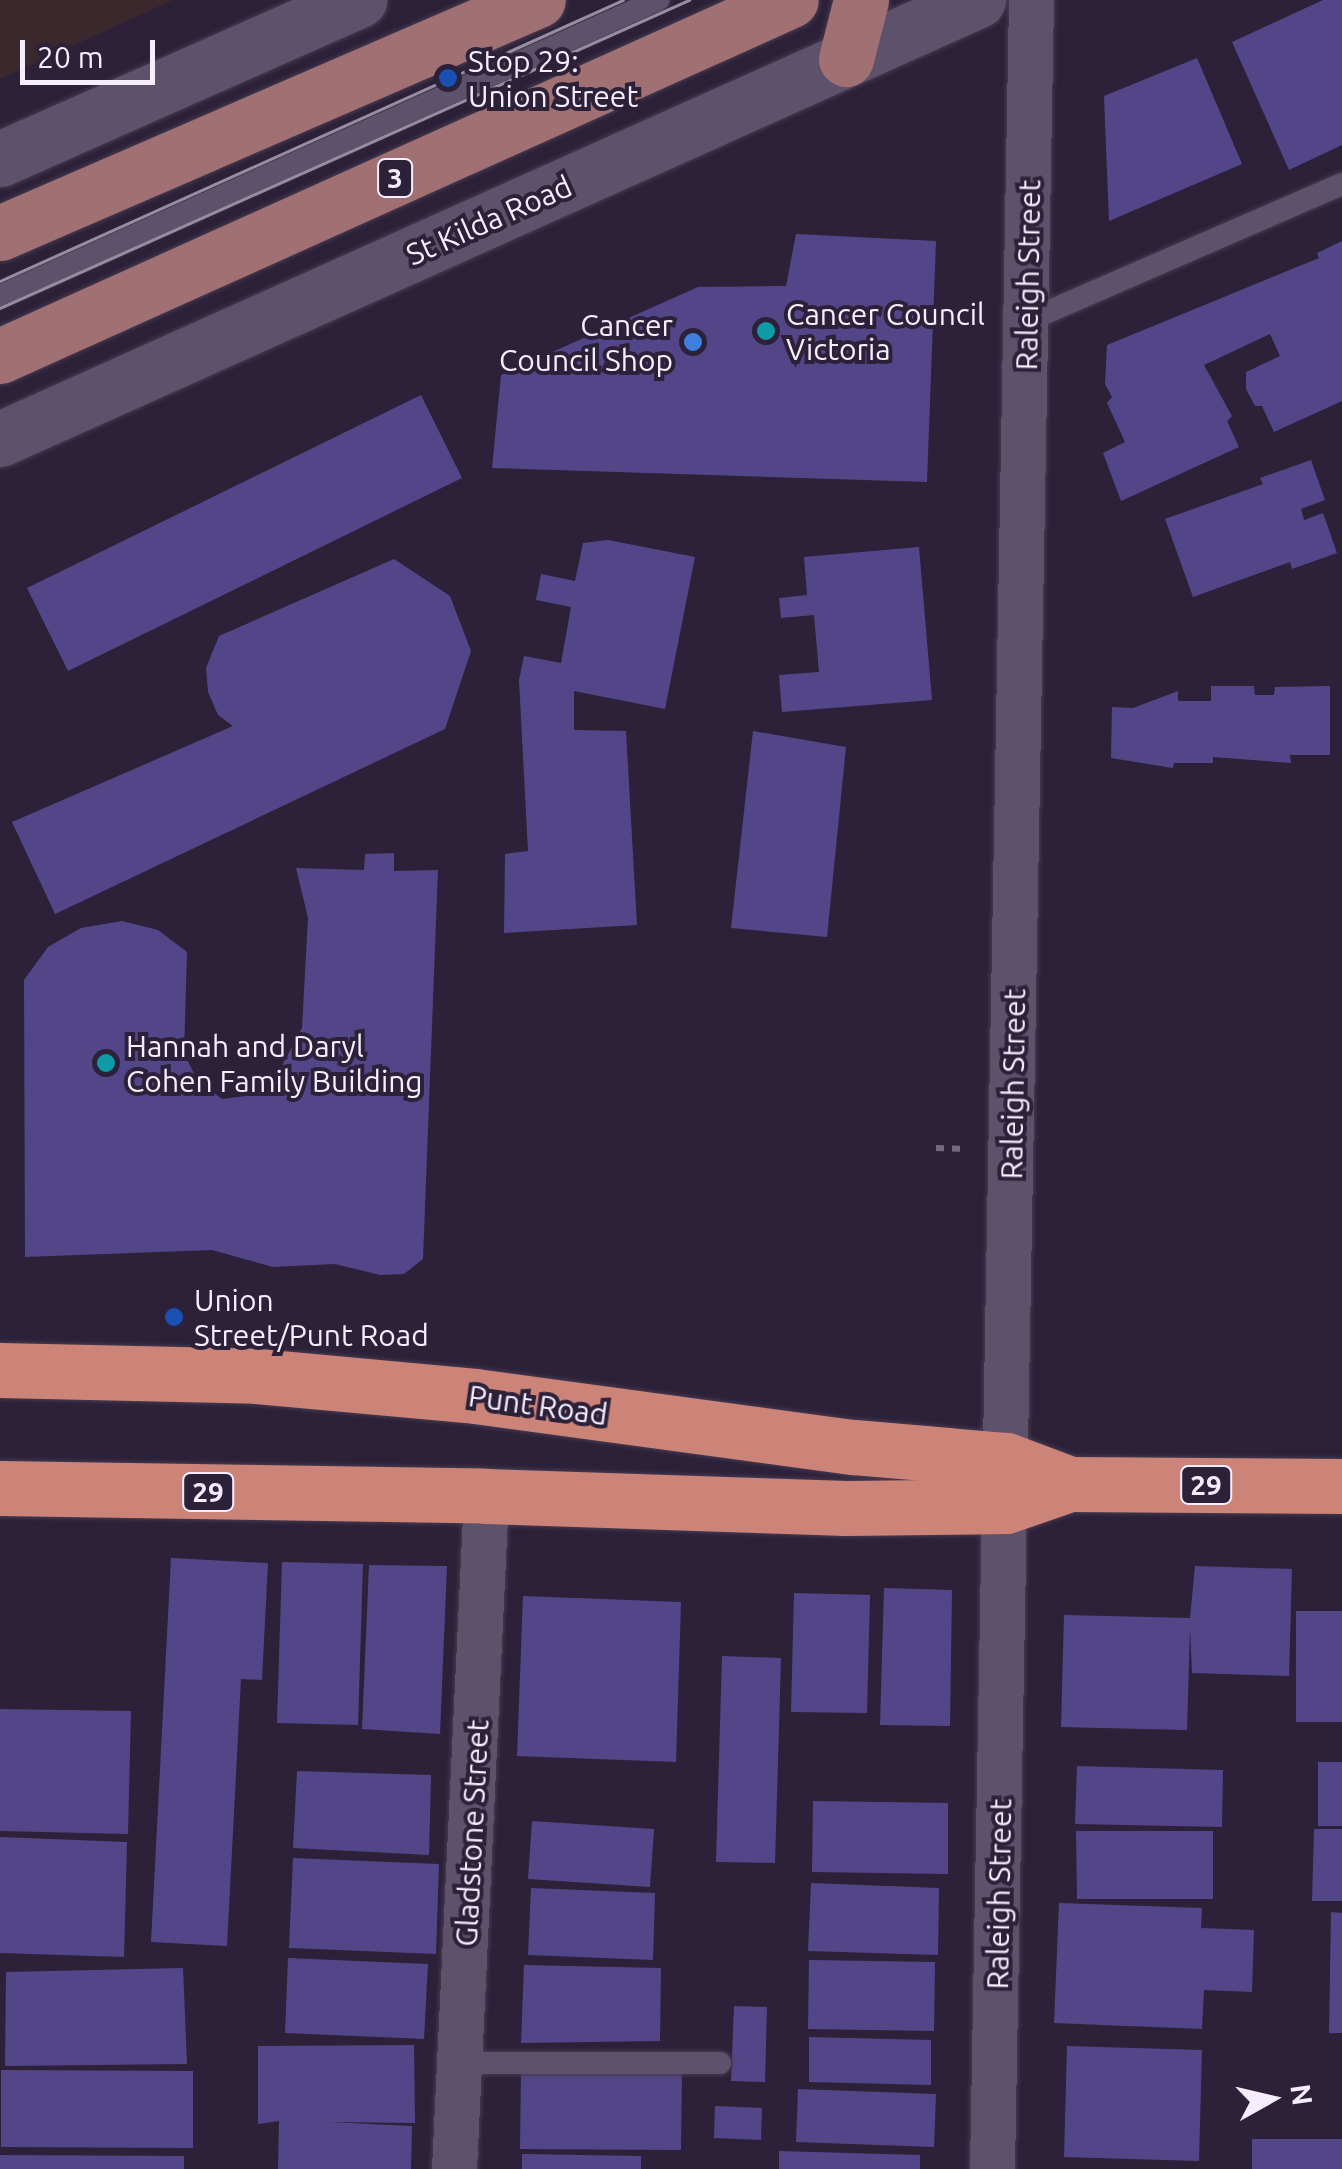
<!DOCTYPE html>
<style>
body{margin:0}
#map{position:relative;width:1342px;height:2169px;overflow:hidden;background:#2c2139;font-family:Ubuntu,sans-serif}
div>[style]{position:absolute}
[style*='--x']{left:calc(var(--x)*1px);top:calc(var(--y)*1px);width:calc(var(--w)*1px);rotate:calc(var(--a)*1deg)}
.commercial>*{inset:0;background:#3b282d}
.building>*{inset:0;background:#534688}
.path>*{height:6px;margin-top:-3px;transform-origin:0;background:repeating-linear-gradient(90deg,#736a7f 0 8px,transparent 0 16px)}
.roads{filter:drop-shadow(0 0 2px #463b50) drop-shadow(0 0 2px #463b50)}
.lane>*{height:22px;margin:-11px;padding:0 11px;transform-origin:11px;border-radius:11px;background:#5d516c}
.street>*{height:45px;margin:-22.5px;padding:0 22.5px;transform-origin:22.5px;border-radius:22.5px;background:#5d516c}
.secondary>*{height:55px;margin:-27.5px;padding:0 27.5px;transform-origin:27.5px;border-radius:27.5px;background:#5d516c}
.primary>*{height:55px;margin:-27.5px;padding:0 27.5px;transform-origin:27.5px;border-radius:27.5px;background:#a07073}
.highway>*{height:55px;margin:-27.5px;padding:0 27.5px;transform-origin:27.5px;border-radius:27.5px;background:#cd8478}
.tram>*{height:2.5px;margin:-1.25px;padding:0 1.25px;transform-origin:1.25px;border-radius:1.25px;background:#968da1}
.dots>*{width:28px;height:28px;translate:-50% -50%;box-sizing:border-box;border:5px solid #2c2139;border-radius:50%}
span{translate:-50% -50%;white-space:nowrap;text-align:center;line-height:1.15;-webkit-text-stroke:8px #2c2139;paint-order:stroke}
.shield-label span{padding:2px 8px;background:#2c2139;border:2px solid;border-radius:8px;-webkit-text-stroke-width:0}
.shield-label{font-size:28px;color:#f5eeff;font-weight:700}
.poi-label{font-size:30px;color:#f5eeff}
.left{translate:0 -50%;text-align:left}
.right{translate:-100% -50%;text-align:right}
.street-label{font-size:30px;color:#f5eeff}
.north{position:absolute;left:1222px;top:2049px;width:100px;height:100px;-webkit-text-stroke:8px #2c2139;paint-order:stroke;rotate:82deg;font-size:28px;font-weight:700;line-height:40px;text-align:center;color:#f5eeff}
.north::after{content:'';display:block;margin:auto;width:35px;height:45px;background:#f5eeff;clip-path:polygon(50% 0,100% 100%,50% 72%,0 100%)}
.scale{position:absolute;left:20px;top:40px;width:135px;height:45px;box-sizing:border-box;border:5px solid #f5eeff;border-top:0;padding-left:12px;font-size:30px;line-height:35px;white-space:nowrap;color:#f5eeff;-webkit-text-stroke:8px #2c2139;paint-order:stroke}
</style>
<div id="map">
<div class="commercial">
<i style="clip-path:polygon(0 0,173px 0,0 79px)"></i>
</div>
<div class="building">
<i style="clip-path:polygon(1323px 0,1342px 0,1342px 145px,1289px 170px,1232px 42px)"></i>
<i style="clip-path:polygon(1197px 58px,1242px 164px,1109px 221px,1104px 96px)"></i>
<i style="clip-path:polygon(796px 234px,936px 241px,927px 482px,492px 468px,501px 375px,698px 287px,786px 286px)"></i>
<i style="clip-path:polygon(1342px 241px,1342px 401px,1274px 432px,1262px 406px,1255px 406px,1246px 389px,1246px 372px,1280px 356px,1270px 334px,1204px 365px,1232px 416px,1227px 421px,1239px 447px,1121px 501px,1103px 453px,1125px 442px,1107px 403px,1112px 397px,1105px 384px,1107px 345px,1319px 258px,1317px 253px)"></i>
<i style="clip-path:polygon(421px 395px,462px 478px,68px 671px,27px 588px)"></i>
<i style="clip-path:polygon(1311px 460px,1325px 500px,1301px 509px,1304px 520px,1323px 513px,1337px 553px,1292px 569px,1290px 562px,1193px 597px,1165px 519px,1263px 484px,1260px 478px)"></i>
<i style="clip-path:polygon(608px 540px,695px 557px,665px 709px,574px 691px,574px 730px,626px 731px,637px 925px,504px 933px,505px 854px,528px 851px,519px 680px,524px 656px,561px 663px,571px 607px,536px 600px,541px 574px,575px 581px,583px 543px)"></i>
<i style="clip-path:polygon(919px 547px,932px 700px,782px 712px,779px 675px,819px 672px,814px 615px,781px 618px,779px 598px,807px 595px,804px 557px)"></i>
<i style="clip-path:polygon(394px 559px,450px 596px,471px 651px,445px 729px,55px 914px,12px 822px,233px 726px,218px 715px,208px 692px,206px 668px,219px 636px)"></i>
<i style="clip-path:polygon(1211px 686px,1254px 686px,1255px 695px,1274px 695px,1275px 687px,1330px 686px,1330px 755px,1290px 755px,1291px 763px,1213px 757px,1213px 763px,1174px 763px,1173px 768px,1111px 758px,1112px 707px,1133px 708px,1178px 691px,1178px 701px,1211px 701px)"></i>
<i style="clip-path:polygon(753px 731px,846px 747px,827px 937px,731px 928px)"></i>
<i style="clip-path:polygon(394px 853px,394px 871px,438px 870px,423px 1259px,404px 1274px,380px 1275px,335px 1264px,273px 1267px,212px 1250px,25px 1257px,24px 980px,48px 947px,81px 928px,122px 921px,158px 930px,187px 952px,184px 1054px,198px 1081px,222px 1099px,254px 1095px,279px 1071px,302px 1028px,308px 918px,296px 868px,364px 870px,365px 854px)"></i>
<i style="clip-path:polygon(171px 1558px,268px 1563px,262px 1680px,241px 1679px,227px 1946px,151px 1942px)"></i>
<i style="clip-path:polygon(282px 1562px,363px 1564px,358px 1725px,277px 1723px)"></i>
<i style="clip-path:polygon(369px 1565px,447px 1566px,440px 1734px,362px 1729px)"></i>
<i style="clip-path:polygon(1195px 1566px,1292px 1569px,1289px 1676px,1192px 1673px,1190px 1628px,1187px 1730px,1061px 1727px,1064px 1615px,1190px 1618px)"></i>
<i style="clip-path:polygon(884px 1588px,952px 1590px,950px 1726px,880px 1725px)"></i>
<i style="clip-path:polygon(794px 1593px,870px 1595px,867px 1713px,791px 1712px)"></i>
<i style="clip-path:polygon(523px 1596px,681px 1602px,676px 1762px,517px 1756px)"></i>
<i style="clip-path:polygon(1296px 1611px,1342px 1611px,1342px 1722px,1296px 1722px)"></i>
<i style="clip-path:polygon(722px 1656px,781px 1658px,775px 1863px,716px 1862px)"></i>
<i style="clip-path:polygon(0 1709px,131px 1711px,128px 1834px,0 1831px)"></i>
<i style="clip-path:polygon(1318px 1762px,1342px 1762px,1342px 1826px,1318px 1826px)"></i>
<i style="clip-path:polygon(1077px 1766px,1223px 1770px,1222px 1827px,1075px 1824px)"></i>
<i style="clip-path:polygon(297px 1771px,431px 1775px,429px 1855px,293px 1848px)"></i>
<i style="clip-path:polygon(813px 1801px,948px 1803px,948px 1874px,812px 1872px)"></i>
<i style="clip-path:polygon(532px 1821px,654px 1829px,650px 1887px,528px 1879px)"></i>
<i style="clip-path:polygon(1314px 1829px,1342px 1829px,1342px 1901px,1312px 1901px)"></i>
<i style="clip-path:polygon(1076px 1831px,1213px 1831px,1213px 1899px,1077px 1899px)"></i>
<i style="clip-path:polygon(0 1837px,127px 1842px,124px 1957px,0 1953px)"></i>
<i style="clip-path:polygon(293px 1858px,439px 1864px,436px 1954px,289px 1948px)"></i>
<i style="clip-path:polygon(811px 1883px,939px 1888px,938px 1955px,808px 1951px)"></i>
<i style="clip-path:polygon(531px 1888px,655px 1893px,653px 1960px,528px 1955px)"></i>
<i style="clip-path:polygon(1059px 1903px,1202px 1908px,1201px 1928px,1254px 1930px,1252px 1992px,1204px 1990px,1202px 2029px,1054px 2023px)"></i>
<i style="clip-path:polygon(1331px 1912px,1342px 1913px,1342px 2033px,1329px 2033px)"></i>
<i style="clip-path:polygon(288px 1958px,428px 1964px,424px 2039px,285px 2033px)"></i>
<i style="clip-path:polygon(809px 1960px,935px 1962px,934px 2031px,808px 2029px)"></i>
<i style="clip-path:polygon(524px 1965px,661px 1968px,660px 2041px,521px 2043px)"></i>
<i style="clip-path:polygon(183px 1968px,187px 2064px,5px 2066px,6px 1972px)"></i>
<i style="clip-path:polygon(734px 2006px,767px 2007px,765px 2082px,731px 2081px)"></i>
<i style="clip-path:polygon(809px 2037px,931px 2040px,931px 2085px,809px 2082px)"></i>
<i style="clip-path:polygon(414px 2045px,415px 2123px,328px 2122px,412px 2126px,411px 2169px,278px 2169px,279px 2121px,258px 2124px,258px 2046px)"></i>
<i style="clip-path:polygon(1067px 2046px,1202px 2050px,1199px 2161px,1064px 2157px)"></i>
<i style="clip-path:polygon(1px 2070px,193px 2071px,193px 2148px,1px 2147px)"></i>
<i style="clip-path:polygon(521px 2070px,682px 2071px,681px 2150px,520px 2149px)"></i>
<i style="clip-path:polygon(798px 2089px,936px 2094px,934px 2147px,796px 2142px)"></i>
<i style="clip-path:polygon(715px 2106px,762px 2108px,761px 2140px,714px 2138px)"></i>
<i style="clip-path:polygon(1252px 2139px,1342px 2139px,1342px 2169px,1252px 2169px)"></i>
<i style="clip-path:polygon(779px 2151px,920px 2155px,920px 2169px,779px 2169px)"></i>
<i style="clip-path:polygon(522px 2154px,641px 2156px,641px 2169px,522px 2169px)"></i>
<i style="clip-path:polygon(0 2155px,184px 2156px,184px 2169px,0 2169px)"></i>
</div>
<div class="path">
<i style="--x:936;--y:1148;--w:30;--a:2"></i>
</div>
<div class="roads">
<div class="lane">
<i style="--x:0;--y:296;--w:722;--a:-24.22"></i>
<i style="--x:1027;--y:321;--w:344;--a:-23.5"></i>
<i style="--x:459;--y:2063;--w:261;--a:0"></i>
</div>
<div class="street">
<i style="--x:454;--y:2169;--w:674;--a:-87.28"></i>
<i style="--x:992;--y:2169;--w:2169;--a:-88.97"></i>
</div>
<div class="secondary">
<i style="--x:0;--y:159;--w:393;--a:-23.9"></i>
<i style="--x:0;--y:439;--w:1072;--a:-24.17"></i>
</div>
<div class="primary">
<i style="--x:846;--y:59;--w:61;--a:-75.7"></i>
<i style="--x:0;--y:233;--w:586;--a:-23.42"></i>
<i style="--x:0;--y:356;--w:867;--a:-24.23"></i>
</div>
<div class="highway">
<i style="--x:0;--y:1370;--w:257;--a:1.3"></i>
<i style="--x:257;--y:1376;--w:219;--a:5.2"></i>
<i style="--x:475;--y:1396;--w:382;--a:7.7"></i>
<i style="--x:854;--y:1447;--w:153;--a:4.9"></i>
<i style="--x:1006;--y:1460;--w:68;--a:20.6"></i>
<i style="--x:0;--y:1488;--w:486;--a:0.9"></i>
<i style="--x:486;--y:1496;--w:360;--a:1.9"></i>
<i style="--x:846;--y:1508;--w:160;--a:-0.7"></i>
<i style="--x:1006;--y:1506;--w:68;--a:-19"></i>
<i style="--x:1070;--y:1484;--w:272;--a:0.4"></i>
</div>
</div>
<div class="tram">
<i style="--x:0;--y:281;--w:683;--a:-24.28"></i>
<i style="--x:0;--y:308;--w:755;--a:-24.09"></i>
</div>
<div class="dots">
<i style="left:448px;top:78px;background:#1a4fb4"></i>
<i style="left:766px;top:331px;background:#0f9aa8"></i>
<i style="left:693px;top:342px;background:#3f7fe0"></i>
<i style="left:106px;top:1063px;background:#0f9aa8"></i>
<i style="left:174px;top:1317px;background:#1a4fb4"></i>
</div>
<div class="shield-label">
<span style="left:395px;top:178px">3</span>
<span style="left:1206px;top:1485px">29</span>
<span style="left:208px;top:1492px">29</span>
</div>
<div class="poi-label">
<span class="left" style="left:468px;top:78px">Stop 29:<br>Union Street</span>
<span class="left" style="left:786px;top:331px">Cancer Council<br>Victoria</span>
<span class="right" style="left:673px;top:342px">Cancer<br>Council Shop</span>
<span class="left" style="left:126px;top:1063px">Hannah and Daryl<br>Cohen Family Building</span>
<span class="left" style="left:194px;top:1317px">Union<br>Street/Punt Road</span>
</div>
<div class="street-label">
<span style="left:489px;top:220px;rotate:-24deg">St Kilda Road</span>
<span style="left:1028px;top:275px;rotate:-89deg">Raleigh Street</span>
<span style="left:1013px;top:1084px;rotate:-89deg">Raleigh Street</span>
<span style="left:538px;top:1405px;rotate:8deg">Punt Road</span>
<span style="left:472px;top:1833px;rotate:-87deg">Gladstone Street</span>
<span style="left:999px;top:1894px;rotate:-89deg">Raleigh Street</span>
</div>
<div class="north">N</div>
<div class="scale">20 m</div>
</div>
